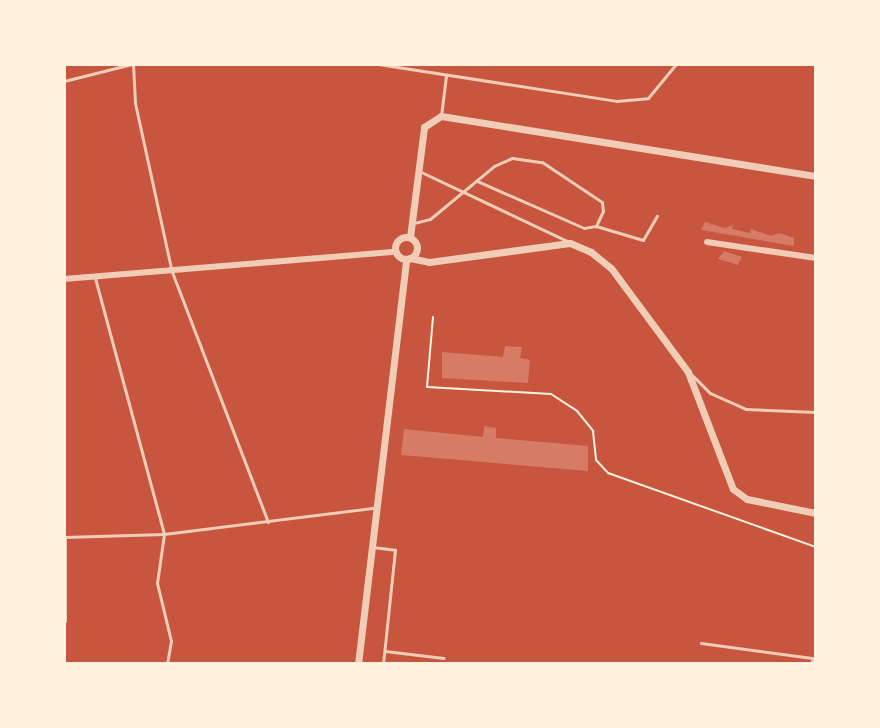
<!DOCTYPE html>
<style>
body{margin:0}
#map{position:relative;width:880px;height:728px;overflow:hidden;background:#c8553d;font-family:Jost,sans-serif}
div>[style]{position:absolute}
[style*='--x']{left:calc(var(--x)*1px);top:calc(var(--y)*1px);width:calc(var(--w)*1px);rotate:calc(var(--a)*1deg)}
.building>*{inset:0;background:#d67c66}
.path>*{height:2px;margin:-1px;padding:0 1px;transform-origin:1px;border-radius:1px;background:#fff3e0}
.service>*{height:3px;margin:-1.5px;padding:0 1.5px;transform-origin:1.5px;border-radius:1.5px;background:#f1ccb7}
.minor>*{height:6px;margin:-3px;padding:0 3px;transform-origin:3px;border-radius:3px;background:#f1ccb7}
.tertiary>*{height:7px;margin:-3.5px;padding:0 3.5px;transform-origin:3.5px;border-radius:3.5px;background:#f1ccb7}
.tertiary>.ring{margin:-3.5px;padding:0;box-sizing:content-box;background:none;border:7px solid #f1ccb7;border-radius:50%}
span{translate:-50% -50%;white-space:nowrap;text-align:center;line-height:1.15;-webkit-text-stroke:8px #fff3e0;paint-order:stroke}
.frame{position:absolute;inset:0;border:66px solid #fff3e0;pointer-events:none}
</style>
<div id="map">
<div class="building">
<i style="clip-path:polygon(705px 222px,725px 228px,733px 225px,732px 229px,750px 233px,751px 229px,771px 236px,779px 233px,794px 238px,794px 246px,701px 230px)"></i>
<i style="clip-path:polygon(724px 251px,742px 257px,738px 265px,718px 259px)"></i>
<i style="clip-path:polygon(505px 346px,522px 347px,520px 358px,530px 360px,528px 383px,442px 378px,442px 352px,503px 357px)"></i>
<i style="clip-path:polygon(484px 426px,496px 428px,496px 438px,588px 446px,588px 471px,401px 455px,404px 429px,483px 437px)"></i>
</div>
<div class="path">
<i style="--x:433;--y:317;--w:70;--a:94.9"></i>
<i style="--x:427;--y:387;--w:124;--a:3.2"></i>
<i style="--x:551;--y:394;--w:31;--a:33"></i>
<i style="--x:577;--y:411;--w:26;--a:51"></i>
<i style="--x:593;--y:431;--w:29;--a:84"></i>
<i style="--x:596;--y:460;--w:18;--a:47"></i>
<i style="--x:608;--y:473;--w:221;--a:19.6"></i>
</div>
<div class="service">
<i style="--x:133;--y:64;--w:39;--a:87"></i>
<i style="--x:135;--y:103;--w:173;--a:77.7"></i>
<i style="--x:172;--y:272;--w:268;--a:69"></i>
<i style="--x:378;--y:64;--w:241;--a:8.8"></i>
<i style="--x:616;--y:101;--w:32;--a:-5"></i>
<i style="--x:648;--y:98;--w:44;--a:-50.5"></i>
<i style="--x:64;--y:81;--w:70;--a:-14"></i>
<i style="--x:441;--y:116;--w:40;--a:-82.9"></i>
<i style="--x:419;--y:171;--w:164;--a:25.3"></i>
<i style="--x:414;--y:223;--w:16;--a:-14"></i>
<i style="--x:430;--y:219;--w:83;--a:-39.6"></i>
<i style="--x:494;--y:166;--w:20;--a:-24"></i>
<i style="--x:512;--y:158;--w:30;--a:8"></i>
<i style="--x:542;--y:162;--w:72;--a:33.7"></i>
<i style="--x:602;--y:202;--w:9;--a:84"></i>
<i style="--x:603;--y:211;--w:17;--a:115"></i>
<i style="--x:596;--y:226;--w:12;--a:171"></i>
<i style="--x:584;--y:228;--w:117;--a:-156.3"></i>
<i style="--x:596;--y:226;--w:49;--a:16.6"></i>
<i style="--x:643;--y:240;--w:28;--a:-60"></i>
<i style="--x:95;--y:278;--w:265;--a:74.9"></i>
<i style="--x:164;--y:534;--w:49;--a:98.1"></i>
<i style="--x:157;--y:583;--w:60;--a:76.4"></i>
<i style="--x:171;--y:641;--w:23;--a:100"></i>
<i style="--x:691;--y:374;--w:27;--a:45"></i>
<i style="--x:710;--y:393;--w:39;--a:24"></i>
<i style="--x:746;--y:409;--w:70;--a:2.5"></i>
<i style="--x:64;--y:537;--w:100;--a:-1.7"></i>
<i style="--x:164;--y:534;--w:212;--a:-7.1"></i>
<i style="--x:65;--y:537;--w:84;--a:90"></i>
<i style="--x:372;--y:547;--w:23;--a:7"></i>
<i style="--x:395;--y:550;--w:115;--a:96"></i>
<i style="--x:701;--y:643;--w:112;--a:7.7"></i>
<i style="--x:385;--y:651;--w:59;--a:6.8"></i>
<i style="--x:810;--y:664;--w:11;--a:-56"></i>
</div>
<div class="minor">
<i style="--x:707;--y:242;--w:110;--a:8.4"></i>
<i style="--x:64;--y:279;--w:332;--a:-4.7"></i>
</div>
<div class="tertiary">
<i class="ring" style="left:395px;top:237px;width:15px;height:15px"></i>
<i style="--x:410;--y:237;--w:111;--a:-82.7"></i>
<i style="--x:424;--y:127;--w:20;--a:-33"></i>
<i style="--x:441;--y:116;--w:380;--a:9.1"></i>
<i style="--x:410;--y:258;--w:19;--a:12"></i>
<i style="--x:429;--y:262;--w:142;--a:-7.7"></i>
<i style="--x:570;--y:243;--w:23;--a:23"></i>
<i style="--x:591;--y:252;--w:26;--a:39"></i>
<i style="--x:611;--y:268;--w:129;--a:53.5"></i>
<i style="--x:688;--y:372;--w:125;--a:69"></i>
<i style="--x:733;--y:489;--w:17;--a:36"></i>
<i style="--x:747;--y:499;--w:70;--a:11.5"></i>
<i style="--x:358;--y:664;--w:408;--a:-83.2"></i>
</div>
<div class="frame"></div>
</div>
